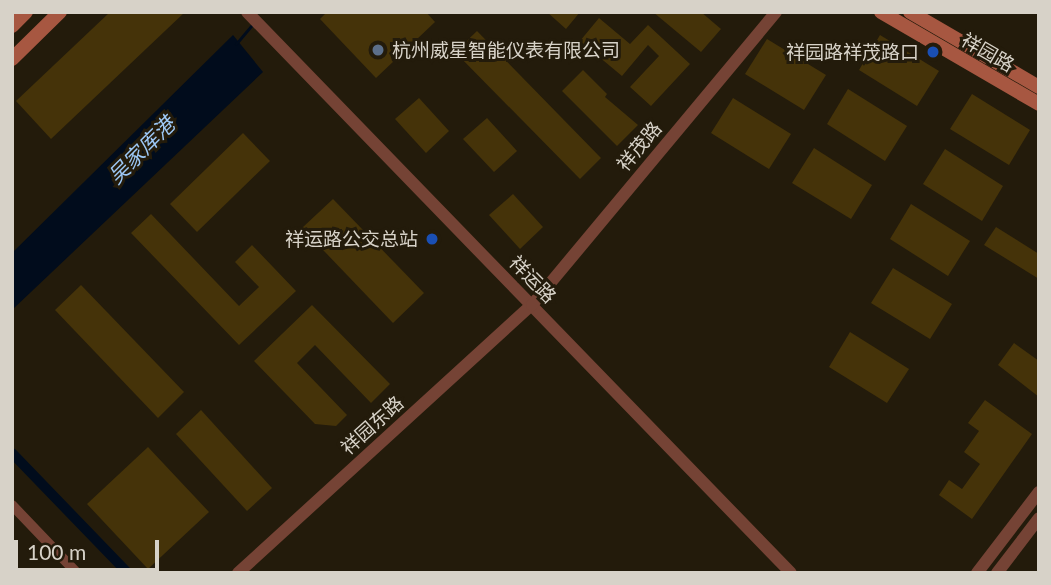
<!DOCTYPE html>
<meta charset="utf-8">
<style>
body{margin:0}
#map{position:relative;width:1051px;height:585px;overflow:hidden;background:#231b0b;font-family:Lato,"Noto Sans SC",sans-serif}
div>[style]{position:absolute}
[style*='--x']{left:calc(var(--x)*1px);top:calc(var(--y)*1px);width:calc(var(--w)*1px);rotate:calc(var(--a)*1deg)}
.water>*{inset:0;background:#010c1c}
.stream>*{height:2.5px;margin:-1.25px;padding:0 1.25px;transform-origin:1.25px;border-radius:1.25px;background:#010c1c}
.canal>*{height:10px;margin:-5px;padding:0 5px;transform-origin:5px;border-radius:5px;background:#010c1c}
.building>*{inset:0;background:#453309}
.minor>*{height:10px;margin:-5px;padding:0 5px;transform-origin:5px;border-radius:5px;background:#754335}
.tertiary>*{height:12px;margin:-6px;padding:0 6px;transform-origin:6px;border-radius:6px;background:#754335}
.secondary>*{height:14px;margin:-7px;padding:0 7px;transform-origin:7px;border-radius:7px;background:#a75741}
.dots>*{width:19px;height:19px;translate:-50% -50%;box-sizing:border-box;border:4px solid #231b0b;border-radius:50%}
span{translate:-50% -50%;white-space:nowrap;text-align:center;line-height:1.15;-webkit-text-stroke:6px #231b0b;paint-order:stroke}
.poi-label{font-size:19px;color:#d7d2c8}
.left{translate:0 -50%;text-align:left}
.right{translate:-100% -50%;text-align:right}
.street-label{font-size:19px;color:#d7d2c8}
.water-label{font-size:21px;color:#9dc8f6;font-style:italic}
.frame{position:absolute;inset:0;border:14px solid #d7d2c8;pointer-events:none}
.scale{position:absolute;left:14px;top:540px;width:145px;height:32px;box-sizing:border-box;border:4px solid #d7d2c8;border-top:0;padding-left:9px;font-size:21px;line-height:24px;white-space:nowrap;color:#d7d2c8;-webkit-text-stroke:5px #231b0b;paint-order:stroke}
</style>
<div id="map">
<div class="water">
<i style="clip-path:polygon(233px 35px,263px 72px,12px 310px,12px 253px)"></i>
</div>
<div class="stream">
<i style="--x:236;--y:44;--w:25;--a:-50"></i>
</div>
<div class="canal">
<i style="--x:12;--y:453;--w:167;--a:46"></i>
</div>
<div class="building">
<i style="clip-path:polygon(110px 12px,185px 12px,51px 139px,16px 101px)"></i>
<i style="clip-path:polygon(327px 12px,426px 12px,435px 22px,376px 78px,320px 19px)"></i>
<i style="clip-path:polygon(547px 12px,580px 12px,566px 29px)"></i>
<i style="clip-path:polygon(653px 12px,701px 12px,721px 29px,701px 52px)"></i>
<i style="clip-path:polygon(599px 18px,630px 44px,648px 25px,690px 64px,651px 106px,630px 87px,659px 56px,648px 45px,622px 76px,580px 41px)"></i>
<i style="clip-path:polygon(477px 31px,601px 158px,580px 179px,455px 52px)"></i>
<i style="clip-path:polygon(880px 35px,939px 71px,917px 106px,859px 70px)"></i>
<i style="clip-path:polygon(767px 39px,826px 75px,804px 110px,745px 74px)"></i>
<i style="clip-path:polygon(583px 70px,607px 94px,605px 97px,638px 125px,617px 146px,562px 91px)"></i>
<i style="clip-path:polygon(848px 89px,907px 126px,885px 161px,827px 124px)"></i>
<i style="clip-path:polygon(972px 94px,1030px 130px,1009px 165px,950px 129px)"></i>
<i style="clip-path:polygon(419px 98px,449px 131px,426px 153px,395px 119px)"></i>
<i style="clip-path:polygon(733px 98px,791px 134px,769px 169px,711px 133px)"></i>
<i style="clip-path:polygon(487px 118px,517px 151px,494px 172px,463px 139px)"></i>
<i style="clip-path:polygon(243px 133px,270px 161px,197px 232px,170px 204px)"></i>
<i style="clip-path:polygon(814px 148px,872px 185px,851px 219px,792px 183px)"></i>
<i style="clip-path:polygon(945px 149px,1003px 186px,982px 221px,923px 184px)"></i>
<i style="clip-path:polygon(513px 194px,543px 227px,520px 249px,489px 215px)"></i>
<i style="clip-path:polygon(333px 199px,424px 293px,393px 323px,302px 228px)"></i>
<i style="clip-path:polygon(911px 204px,970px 241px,948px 276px,890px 239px)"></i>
<i style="clip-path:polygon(151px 214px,239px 306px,259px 287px,235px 262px,252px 245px,296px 291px,239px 345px,131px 233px)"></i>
<i style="clip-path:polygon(996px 227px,1039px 254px,1039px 279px,984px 245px)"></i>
<i style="clip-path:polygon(893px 268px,952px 304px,930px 339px,871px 303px)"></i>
<i style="clip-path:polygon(81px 285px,184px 392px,158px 418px,55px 310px)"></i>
<i style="clip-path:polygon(312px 305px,390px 384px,371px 403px,315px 345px,297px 363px,347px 415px,336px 426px,315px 424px,254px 361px)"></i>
<i style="clip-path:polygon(850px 332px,909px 369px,887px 403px,829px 367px)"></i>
<i style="clip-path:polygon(1014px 343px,1039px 361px,1039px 397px,998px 365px)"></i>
<i style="clip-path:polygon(985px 400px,1032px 434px,972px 519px,939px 495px,949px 480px,962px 489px,980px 464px,964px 452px,979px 431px,968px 423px)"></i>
<i style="clip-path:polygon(201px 410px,272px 488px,247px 511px,176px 434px)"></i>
<i style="clip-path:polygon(148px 447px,209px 512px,148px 569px,87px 504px)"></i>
</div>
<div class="minor">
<i style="--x:12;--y:505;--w:94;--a:46.3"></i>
</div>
<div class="tertiary">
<i style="--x:247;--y:12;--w:781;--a:45.88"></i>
<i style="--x:238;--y:573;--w:398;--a:-42.4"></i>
<i style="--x:532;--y:305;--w:381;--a:-50.2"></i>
<i style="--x:977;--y:573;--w:102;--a:-52.6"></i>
<i style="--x:997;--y:573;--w:69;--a:-52.6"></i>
</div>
<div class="secondary">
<i style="--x:881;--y:12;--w:183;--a:30.2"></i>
<i style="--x:910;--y:12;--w:149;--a:30.2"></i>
<i style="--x:12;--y:26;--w:20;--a:-45"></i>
<i style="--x:12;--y:59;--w:67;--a:-44.4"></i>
</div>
<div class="dots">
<i style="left:378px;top:50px;background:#5c6f8a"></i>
<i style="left:933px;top:52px;background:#1a4fb4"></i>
<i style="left:432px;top:239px;background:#1a4fb4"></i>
</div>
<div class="poi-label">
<span class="left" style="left:392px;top:50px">杭州威星智能仪表有限公司</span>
<span class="right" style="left:919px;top:52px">祥园路祥茂路口</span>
<span class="right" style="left:418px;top:239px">祥运路公交总站</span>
</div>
<div class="street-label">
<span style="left:988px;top:52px;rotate:30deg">祥园路</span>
<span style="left:639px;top:146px;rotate:-50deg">祥茂路</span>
<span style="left:533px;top:279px;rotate:46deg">祥运路</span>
<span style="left:372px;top:425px;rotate:-42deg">祥园东路</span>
</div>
<div class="water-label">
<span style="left:141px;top:150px;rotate:-45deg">吴家库港</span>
</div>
<div class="frame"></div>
<div class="scale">100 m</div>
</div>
